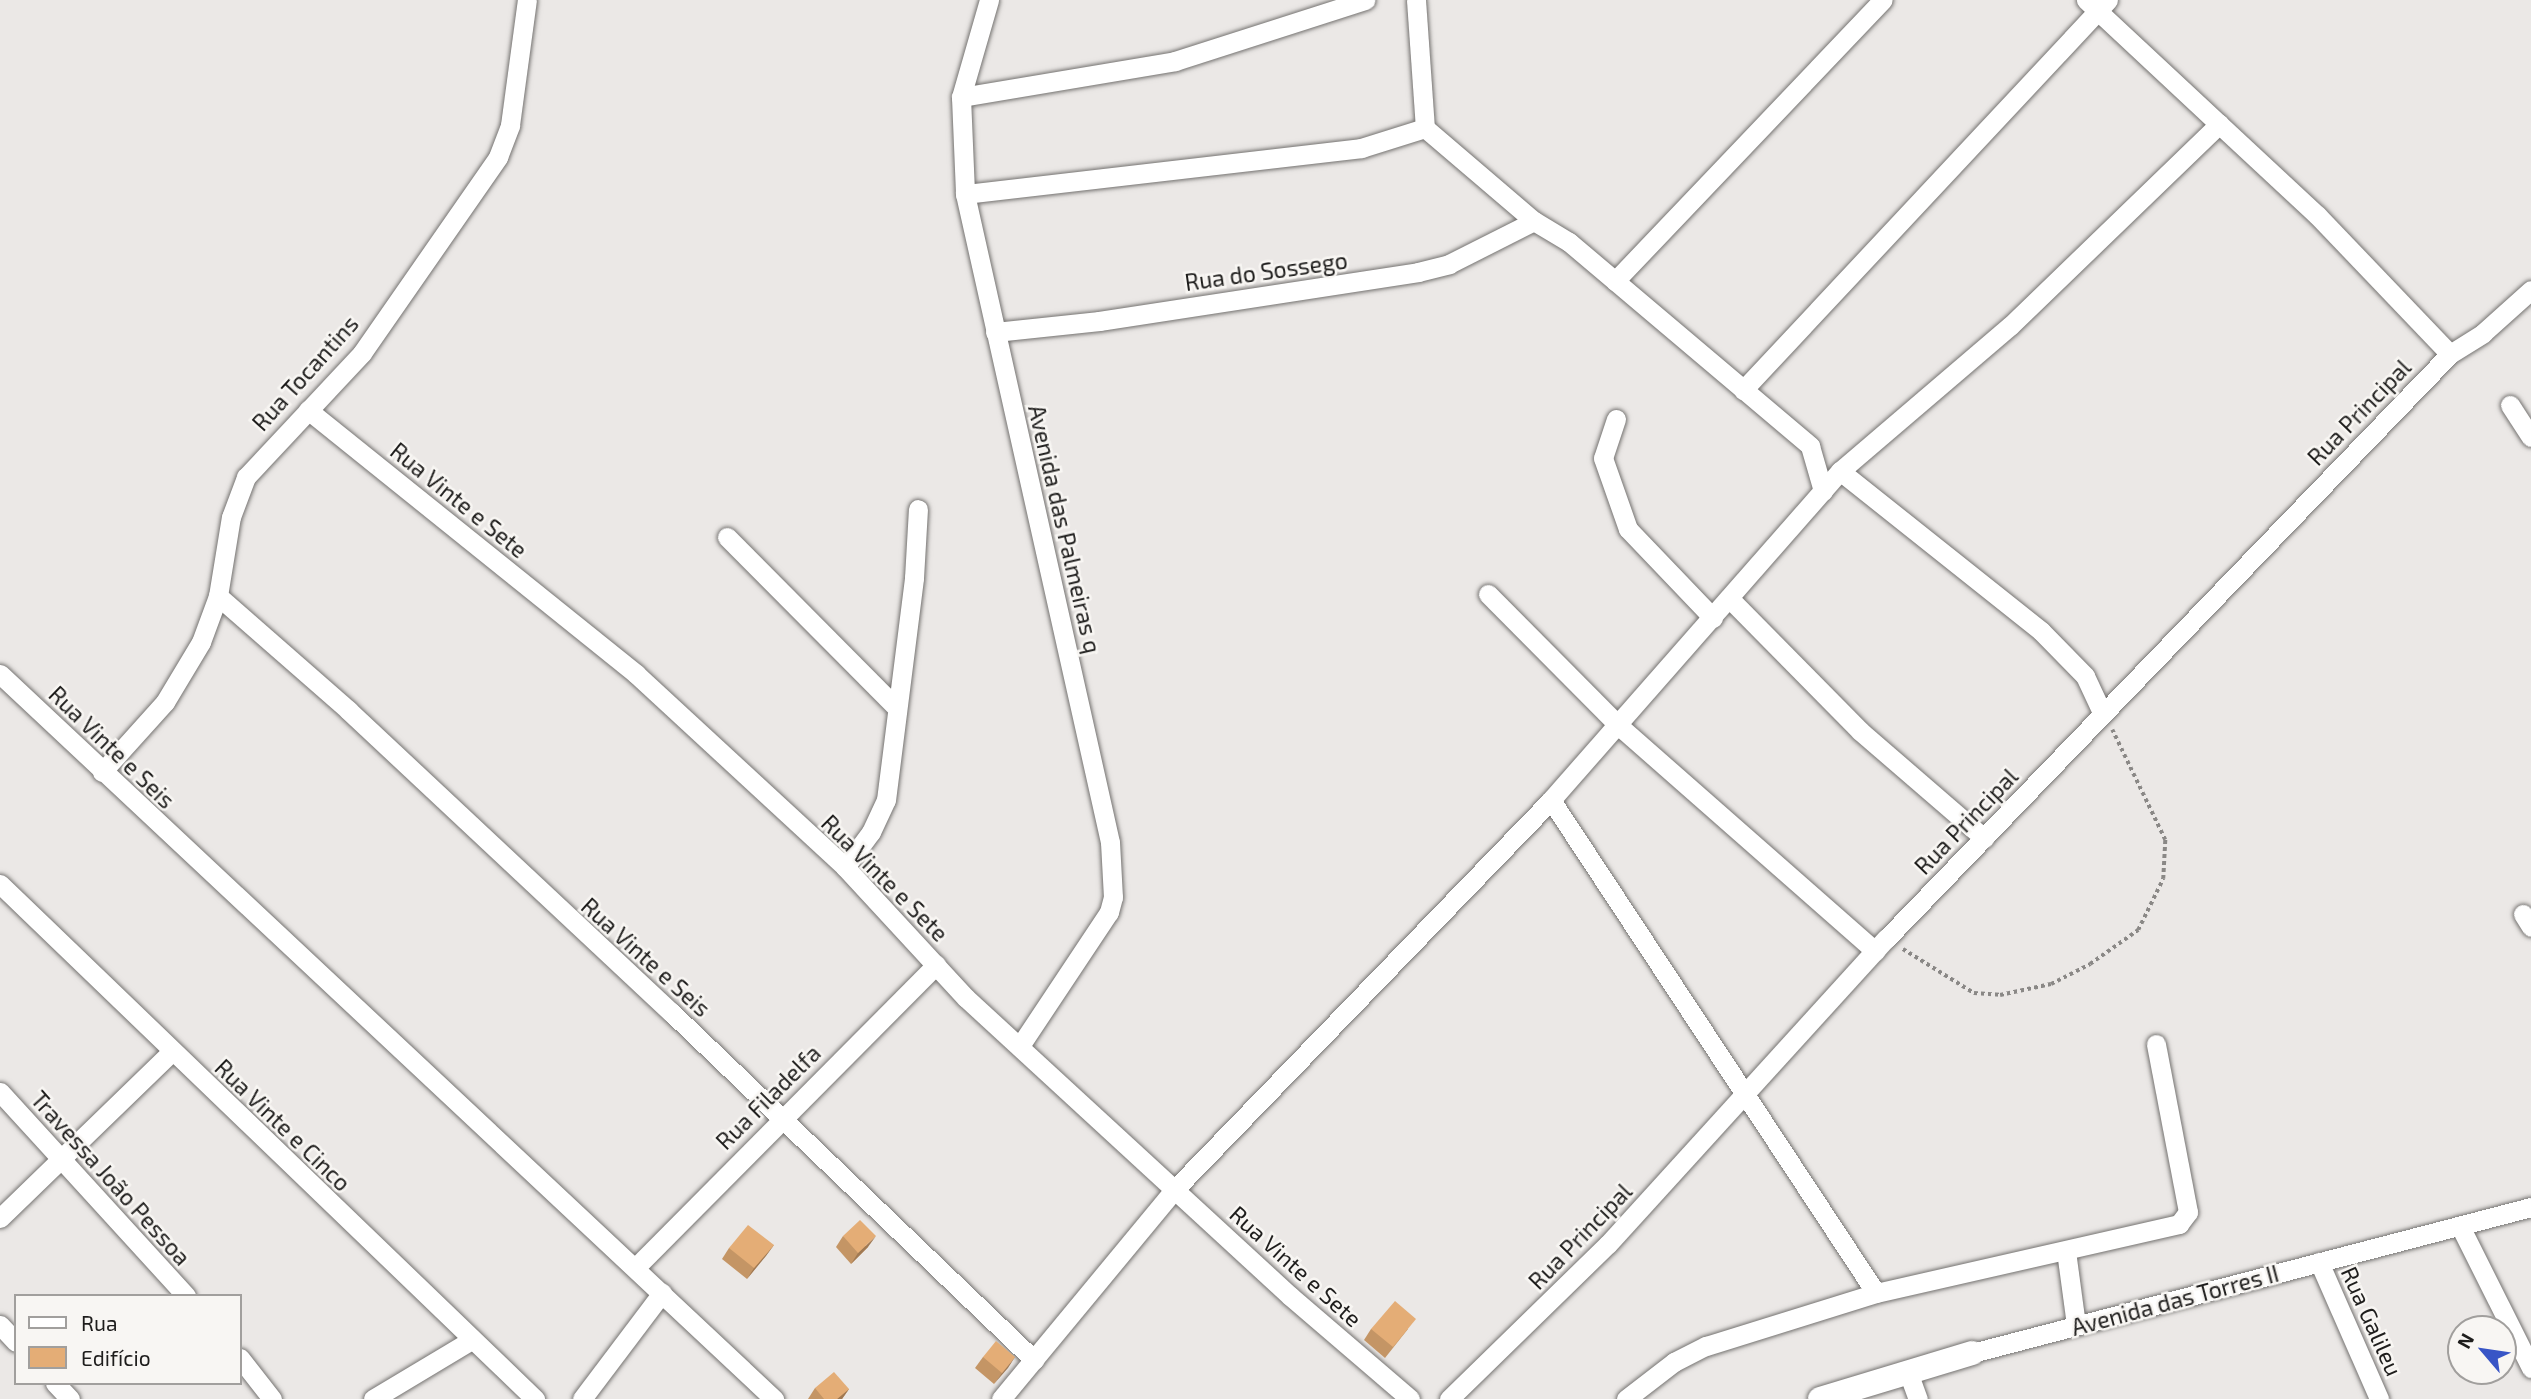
<!DOCTYPE html>
<meta charset="utf-8">
<style>
body{margin:0}
#map{position:relative;width:2531px;height:1399px;overflow:hidden;background:#ebe8e6;font-family:"Exo 2",sans-serif}
div>[style]{position:absolute}
[style*='--x']{left:calc(var(--x)*1px);top:calc(var(--y)*1px);width:calc(var(--w)*1px);rotate:calc(var(--a)*1deg)}
.path>*{height:3.5px;margin-top:-1.75px;transform-origin:0;background:repeating-linear-gradient(90deg,#8a8886 0 3.5px,transparent 0 7px)}
.roads{filter:drop-shadow(0 0 2px #747270) drop-shadow(0 0 2px #747270)}
.minor>*{height:19px;margin:-9.5px;padding:0 9.5px;transform-origin:9.5px;border-radius:9.5px;background:#fff}
.tertiary>*{height:24px;margin:-12px;padding:0 12px;transform-origin:12px;border-radius:12px;background:#fff}
.wall>*{inset:0;background:#c49565}
.shaded-wall>*{inset:0;background:#a07953}
.building>*{inset:0;background:#e4ad76}
span{translate:-50% -50%;white-space:nowrap;text-align:center;line-height:1.15;-webkit-text-stroke:5px #f8f6f3;paint-order:stroke}
.street-label{font-size:23px;color:#1e1d1c}
.legend{position:absolute;left:14px;top:1294px;width:228px;height:91px;box-sizing:border-box;background:#f8f6f3;border:2px solid #a19f9d;margin:0;padding:9px 12px;list-style:none;font-size:21px;color:#1e1d1c}
.legend li{display:flex;align-items:center;gap:14px;height:35px}
.legend b{width:35px;border:2px solid #a19f9d}
.north{position:absolute;left:2447px;top:1315px;width:70px;height:70px;box-sizing:border-box;background:#f8f6f3;border:2px solid #a19f9d;border-radius:50%;rotate:299deg;font-size:19px;font-weight:700;line-height:28px;text-align:center;color:#1e1d1c}
.north::after{content:'';display:block;margin:auto;width:24px;height:32px;background:#3855c6;clip-path:polygon(50% 0,100% 100%,50% 72%,0 100%)}
</style>
<div id="map">
<div class="path">
<i style="--x:1903;--y:949;--w:84;--a:31.8"></i>
<i style="--x:1974;--y:993;--w:26;--a:4"></i>
<i style="--x:2000;--y:995;--w:52;--a:-12.2"></i>
<i style="--x:2051;--y:984;--w:44;--a:-27.1"></i>
<i style="--x:2090;--y:964;--w:59;--a:-35.3"></i>
<i style="--x:2138;--y:930;--w:57;--a:-63.9"></i>
<i style="--x:2163;--y:879;--w:39;--a:-87"></i>
<i style="--x:2165;--y:840;--w:122;--a:-115.7"></i>
</div>
<div class="roads">
<div class="minor">
<i style="--x:989;--y:0;--w:101;--a:106.1"></i>
<i style="--x:961;--y:97;--w:97;--a:87.6"></i>
<i style="--x:965;--y:194;--w:664;--a:77.39"></i>
<i style="--x:1110;--y:842;--w:55;--a:86.9"></i>
<i style="--x:1113;--y:897;--w:16;--a:105"></i>
<i style="--x:1109;--y:912;--w:161;--a:123.6"></i>
<i style="--x:1416;--y:0;--w:128;--a:86"></i>
<i style="--x:1425;--y:128;--w:143;--a:40.5"></i>
<i style="--x:1534;--y:221;--w:41;--a:31"></i>
<i style="--x:1569;--y:242;--w:316;--a:40.2"></i>
<i style="--x:1810;--y:446;--w:47;--a:73.9"></i>
<i style="--x:961;--y:97;--w:217;--a:-9.5"></i>
<i style="--x:1175;--y:61;--w:200;--a:-17.8"></i>
<i style="--x:2219;--y:124;--w:134;--a:42.9"></i>
<i style="--x:2317;--y:215;--w:192;--a:46.3"></i>
<i style="--x:965;--y:194;--w:399;--a:-6.6"></i>
<i style="--x:1361;--y:148;--w:67;--a:-17.4"></i>
<i style="--x:1615;--y:281;--w:388;--a:-46.4"></i>
<i style="--x:995;--y:332;--w:105;--a:-6"></i>
<i style="--x:1099;--y:321;--w:323;--a:-8.7"></i>
<i style="--x:1418;--y:272;--w:32;--a:-14"></i>
<i style="--x:1449;--y:264;--w:95;--a:-26.8"></i>
<i style="--x:1743;--y:390;--w:534;--a:-46.9"></i>
<i style="--x:2510;--y:405;--w:38;--a:57"></i>
<i style="--x:308;--y:410;--w:421;--a:38.8"></i>
<i style="--x:636;--y:674;--w:284;--a:42.7"></i>
<i style="--x:845;--y:867;--w:178;--a:47.3"></i>
<i style="--x:966;--y:998;--w:440;--a:42.6"></i>
<i style="--x:1290;--y:1296;--w:158;--a:40.6"></i>
<i style="--x:1616;--y:419;--w:41;--a:108.4"></i>
<i style="--x:1603;--y:458;--w:75;--a:70.6"></i>
<i style="--x:1628;--y:529;--w:123;--a:46.3"></i>
<i style="--x:1840;--y:471;--w:257;--a:38.5"></i>
<i style="--x:2041;--y:631;--w:63;--a:45.6"></i>
<i style="--x:2085;--y:676;--w:40;--a:65"></i>
<i style="--x:727;--y:537;--w:237;--a:45.2"></i>
<i style="--x:1488;--y:594;--w:186;--a:45.2"></i>
<i style="--x:1619;--y:726;--w:341;--a:41.3"></i>
<i style="--x:218;--y:596;--w:173;--a:41.2"></i>
<i style="--x:348;--y:710;--w:442;--a:43.1"></i>
<i style="--x:671;--y:1012;--w:503;--a:43.79"></i>
<i style="--x:1730;--y:599;--w:185;--a:45.4"></i>
<i style="--x:1860;--y:731;--w:164;--a:40.8"></i>
<i style="--x:0;--y:674;--w:1061;--a:43.13"></i>
<i style="--x:102;--y:772;--w:94;--a:-48"></i>
<i style="--x:165;--y:702;--w:70;--a:-59"></i>
<i style="--x:201;--y:642;--w:49;--a:-69.7"></i>
<i style="--x:218;--y:596;--w:80;--a:-80.7"></i>
<i style="--x:231;--y:517;--w:43;--a:-69.4"></i>
<i style="--x:246;--y:477;--w:170;--a:-46.9"></i>
<i style="--x:362;--y:353;--w:239;--a:-55.2"></i>
<i style="--x:498;--y:157;--w:34;--a:-69"></i>
<i style="--x:510;--y:125;--w:126;--a:-82.3"></i>
<i style="--x:1551;--y:800;--w:590;--a:56.61"></i>
<i style="--x:845;--y:867;--w:44;--a:-53.4"></i>
<i style="--x:871;--y:832;--w:35;--a:-65"></i>
<i style="--x:886;--y:800;--w:224;--a:-82.8"></i>
<i style="--x:914;--y:578;--w:69;--a:-86.7"></i>
<i style="--x:0;--y:884;--w:743;--a:43.91"></i>
<i style="--x:2523;--y:914;--w:15;--a:58"></i>
<i style="--x:0;--y:1092;--w:276;--a:47.6"></i>
<i style="--x:0;--y:1218;--w:238;--a:-44.1"></i>
<i style="--x:2460;--y:1226;--w:159;--a:63.4"></i>
<i style="--x:2066;--y:1251;--w:75;--a:82.3"></i>
<i style="--x:2319;--y:1262;--w:150;--a:66.3"></i>
<i style="--x:636;--y:1267;--w:426;--a:-45.2"></i>
<i style="--x:0;--y:1325;--w:23;--a:47"></i>
<i style="--x:1972;--y:1353;--w:578;--a:-14.64"></i>
<i style="--x:240;--y:1358;--w:52;--a:52"></i>
<i style="--x:1908;--y:1372;--w:29;--a:70"></i>
<i style="--x:55;--y:1383;--w:22;--a:47"></i>
<i style="--x:373;--y:1399;--w:113;--a:-30.9"></i>
<i style="--x:582;--y:1399;--w:133;--a:-53"></i>
<i style="--x:1001;--y:1399;--w:273;--a:-50.4"></i>
<i style="--x:1175;--y:1189;--w:541;--a:-45.97"></i>
<i style="--x:1551;--y:800;--w:438;--a:-48.7"></i>
<i style="--x:1840;--y:471;--w:223;--a:-40.5"></i>
<i style="--x:2010;--y:326;--w:291;--a:-44"></i>
<i style="--x:2219;--y:124;--w:182;--a:-137"></i>
<i style="--x:1449;--y:1399;--w:222;--a:-44.3"></i>
<i style="--x:1608;--y:1244;--w:413;--a:-47.7"></i>
<i style="--x:1886;--y:939;--w:813;--a:-46.05"></i>
<i style="--x:2450;--y:354;--w:39;--a:-32"></i>
<i style="--x:2483;--y:333;--w:64;--a:-41.9"></i>
<i style="--x:1626;--y:1399;--w:61;--a:-37.6"></i>
<i style="--x:1674;--y:1362;--w:36;--a:-27"></i>
<i style="--x:1706;--y:1346;--w:178;--a:-17.3"></i>
<i style="--x:1876;--y:1293;--w:311;--a:-12.8"></i>
<i style="--x:2179;--y:1224;--w:15;--a:-53"></i>
<i style="--x:2188;--y:1212;--w:171;--a:-100.8"></i>
</div>
<div class="tertiary">
<i style="--x:1820;--y:1399;--w:159;--a:-16.8"></i>
</div>
</div>
<div class="wall">
<i style="clip-path:polygon(843px 1236px,868px 1247px,851px 1264px,836px 1247px)"></i>
<i style="clip-path:polygon(774px 1245px,747px 1279px,722px 1259px,729px 1248px)"></i>
<i style="clip-path:polygon(1371px 1329px,1408px 1329px,1385px 1358px,1364px 1340px)"></i>
<i style="clip-path:polygon(983px 1357px,1015px 1357px,994px 1384px,975px 1368px)"></i>
<i style="clip-path:polygon(815px 1388px,849px 1389px,842px 1399px,808px 1399px)"></i>
</div>
<div class="shaded-wall">
<i style="clip-path:polygon(876px 1236px,868px 1247px,851px 1264px,858px 1253px)"></i>
<i style="clip-path:polygon(774px 1245px,766px 1256px,747px 1279px,754px 1268px)"></i>
<i style="clip-path:polygon(1015px 1357px,1008px 1368px,994px 1384px,1002px 1373px)"></i>
<i style="clip-path:polygon(849px 1389px,842px 1399px,837px 1399px)"></i>
</div>
<div class="building">
<i style="clip-path:polygon(860px 1220px,876px 1236px,858px 1253px,843px 1236px)"></i>
<i style="clip-path:polygon(748px 1225px,774px 1245px,754px 1268px,729px 1248px)"></i>
<i style="clip-path:polygon(1395px 1301px,1416px 1319px,1393px 1347px,1371px 1329px)"></i>
<i style="clip-path:polygon(996px 1341px,1015px 1357px,1002px 1373px,983px 1357px)"></i>
<i style="clip-path:polygon(834px 1372px,849px 1389px,837px 1399px,824px 1399px,815px 1388px)"></i>
</div>
<div class="street-label">
<span style="left:1266px;top:271px;rotate:-8deg">Rua do Sossego</span>
<span style="left:305px;top:373px;rotate:-48deg">Rua Tocantins</span>
<span style="left:2359px;top:412px;rotate:-46deg">Rua Principal</span>
<span style="left:459px;top:500px;rotate:39deg">Rua Vinte e Sete</span>
<span style="left:1065px;top:529px;rotate:77deg">Avenida das Palmeiras q</span>
<span style="left:112px;top:747px;rotate:44deg">Rua Vinte e Seis</span>
<span style="left:1966px;top:821px;rotate:-46deg">Rua Principal</span>
<span style="left:885px;top:878px;rotate:45deg">Rua Vinte e Sete</span>
<span style="left:646px;top:957px;rotate:42deg">Rua Vinte e Seis</span>
<span style="left:768px;top:1097px;rotate:-45deg">Rua Filadelfa</span>
<span style="left:283px;top:1125px;rotate:44deg">Rua Vinte e Cinco</span>
<span style="left:111px;top:1178px;rotate:48deg">Travessa João Pessoa</span>
<span style="left:1580px;top:1236px;rotate:-46deg">Rua Principal</span>
<span style="left:1296px;top:1266px;rotate:42deg">Rua Vinte e Sete</span>
<span style="left:2175px;top:1300px;rotate:-15deg">Avenida das Torres II</span>
<span style="left:2372px;top:1321px;rotate:66deg">Rua Galileu</span>
</div>
<ul class="legend">
<li><b style="height:9px;background:#fff"></b>Rua</li>
<li><b style="height:19px;background:#e4ad76"></b>Edifício</li>
</ul>
<div class="north">N</div>
</div>
